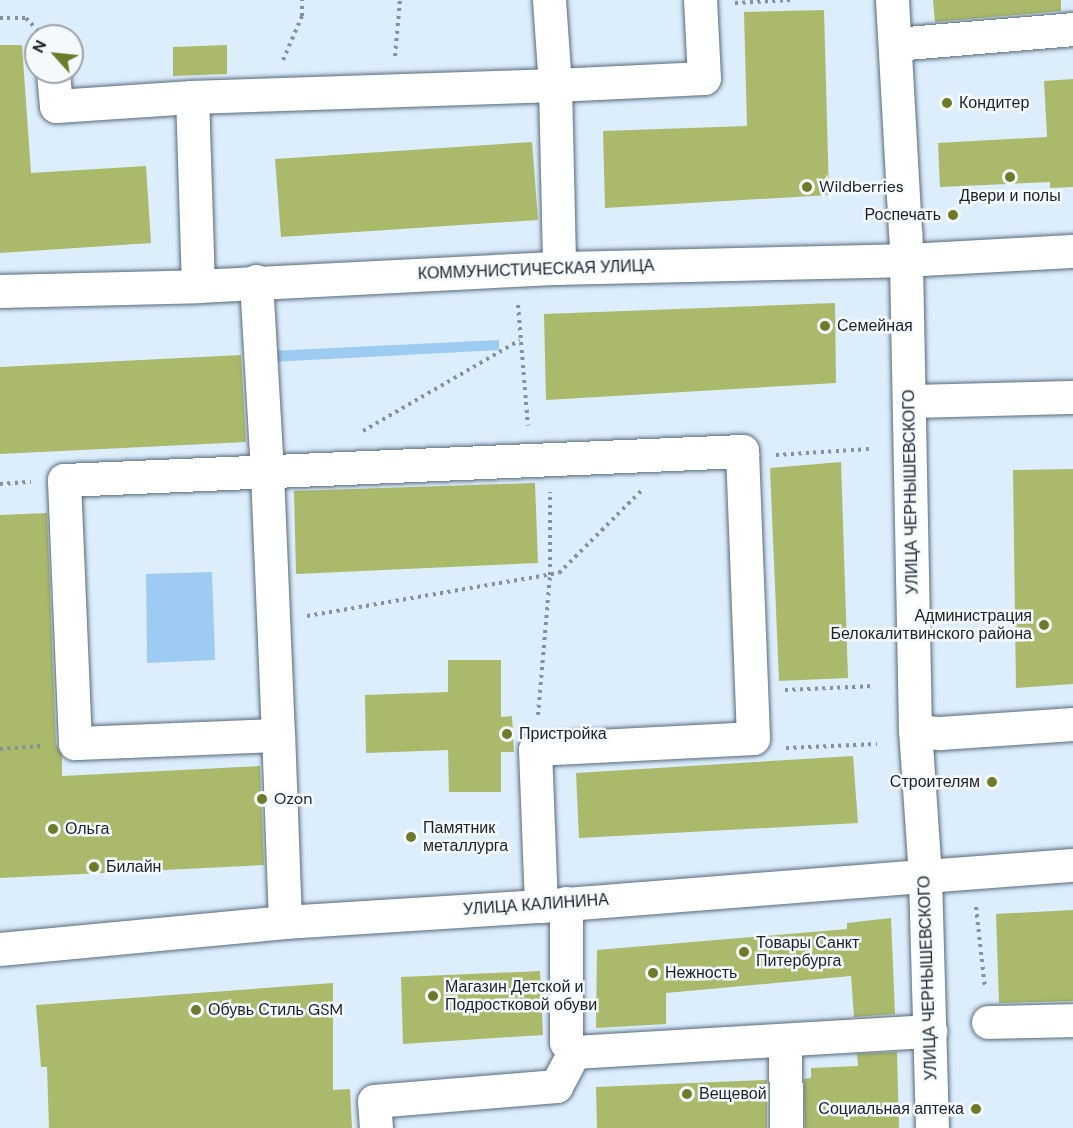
<!DOCTYPE html>
<meta charset="utf-8">
<style>
body{margin:0}
#map{position:relative;width:1073px;height:1128px;overflow:hidden;background:#dcedfc;font-family:"DM Sans",sans-serif}
div>[style]{position:absolute}
[style*='--x']{left:calc(var(--x)*1px);top:calc(var(--y)*1px);width:calc(var(--w)*1px);rotate:calc(var(--a)*1deg)}
.green>*{inset:0;background:#9dcbf2}
.building>*{inset:0;background:#aaba6a}
.path>*{height:4px;margin-top:-2px;transform-origin:0;background:repeating-linear-gradient(90deg,#85919c 0 3px,transparent 0 7.5px)}
.roads{filter:drop-shadow(0 0 2px #576a7a) drop-shadow(0 0 2px #576a7a)}
.minor>*{height:33px;margin:-16.5px;padding:0 16.5px;transform-origin:16.5px;border-radius:16.5px;background:#fff}
.major>*{height:33px;margin:-16.5px;padding:0 16.5px;transform-origin:16.5px;border-radius:16.5px;background:#fff}
.dots>*{width:16px;height:16px;translate:-50% -50%;box-sizing:border-box;border:3px solid #f4f9fc;border-radius:50%}
span{translate:-50% -50%;white-space:nowrap;text-align:center;line-height:1.15;-webkit-text-stroke:5px #f4f9fc;paint-order:stroke}
.poi-label{font-size:16px;color:#1a2128}
.left{translate:0 -50%;text-align:left}
.right{translate:-100% -50%;text-align:right}
.street-label{font-size:16px;color:#1a2128}
.north{position:absolute;left:24px;top:24px;width:60px;height:60px;box-sizing:border-box;background:#f4f9fc;border:2px solid #9da3a7;border-radius:50%;rotate:297deg;font-size:16px;font-weight:700;line-height:24px;text-align:center;color:#1a2128}
.north::after{content:'';display:block;margin:auto;width:21px;height:27px;background:#6d7b28;clip-path:polygon(50% 0,100% 100%,50% 72%,0 100%)}
</style>
<div id="map">
<div class="green">
<i style="clip-path:polygon(499px 340px,499px 350px,272px 362px,271px 351px)"></i>
<i style="clip-path:polygon(212px 572px,215px 660px,147px 663px,146px 574px)"></i>
</div>
<div class="building">
<i style="clip-path:polygon(933px 0,1061px 0,1061px 11px,935px 22px)"></i>
<i style="clip-path:polygon(824px 10px,829px 195px,605px 208px,603px 131px,747px 126px,744px 12px)"></i>
<i style="clip-path:polygon(0 45px,22px 45px,31px 173px,146px 166px,151px 243px,0 253px)"></i>
<i style="clip-path:polygon(227px 45px,227px 74px,173px 76px,173px 47px)"></i>
<i style="clip-path:polygon(1073px 79px,1073px 187px,1050px 188px,1050px 182px,940px 187px,938px 143px,1047px 137px,1044px 81px)"></i>
<i style="clip-path:polygon(532px 142px,538px 220px,281px 237px,275px 159px)"></i>
<i style="clip-path:polygon(835px 303px,836px 383px,546px 400px,544px 314px)"></i>
<i style="clip-path:polygon(241px 355px,246px 442px,0 454px,0 367px)"></i>
<i style="clip-path:polygon(841px 462px,848px 678px,779px 681px,770px 468px)"></i>
<i style="clip-path:polygon(1073px 469px,1073px 684px,1016px 688px,1013px 470px)"></i>
<i style="clip-path:polygon(535px 483px,538px 563px,296px 574px,294px 491px)"></i>
<i style="clip-path:polygon(47px 513px,56px 744px,62px 755px,62px 776px,260px 766px,264px 865px,0 878px,0 515px)"></i>
<i style="clip-path:polygon(448px 660px,501px 660px,501px 717px,512px 716px,514px 752px,501px 752px,501px 792px,449px 792px,448px 750px,366px 753px,365px 695px,448px 692px)"></i>
<i style="clip-path:polygon(853px 756px,858px 823px,579px 838px,576px 773px)"></i>
<i style="clip-path:polygon(1073px 910px,1073px 1001px,999px 1003px,996px 914px)"></i>
<i style="clip-path:polygon(891px 918px,895px 1014px,854px 1017px,851px 976px,666px 993px,666px 1024px,596px 1028px,597px 950px,847px 929px,847px 923px)"></i>
<i style="clip-path:polygon(540px 971px,543px 1035px,403px 1044px,401px 977px)"></i>
<i style="clip-path:polygon(333px 983px,333px 1090px,350px 1089px,352px 1128px,49px 1128px,47px 1067px,41px 1067px,36px 1005px)"></i>
<i style="clip-path:polygon(897px 1052px,899px 1128px,805px 1128px,804px 1079px,811px 1078px,811px 1068px,858px 1066px,857px 1054px)"></i>
<i style="clip-path:polygon(767px 1080px,767px 1128px,597px 1128px,596px 1087px)"></i>
</div>
<div class="path">
<i style="--x:735;--y:3;--w:58;--a:-3"></i>
<i style="--x:0;--y:18;--w:26;--a:0"></i>
<i style="--x:26;--y:18;--w:25;--a:47"></i>
<i style="--x:395;--y:56;--w:56;--a:-84.9"></i>
<i style="--x:283;--y:60;--w:48;--a:-66.6"></i>
<i style="--x:302;--y:16;--w:16;--a:-90"></i>
<i style="--x:518;--y:305;--w:121;--a:85.3"></i>
<i style="--x:363;--y:431;--w:181;--a:-30.1"></i>
<i style="--x:776;--y:455;--w:93;--a:-3.7"></i>
<i style="--x:0;--y:484;--w:31;--a:-4"></i>
<i style="--x:307;--y:616;--w:256;--a:-9.7"></i>
<i style="--x:559;--y:573;--w:117;--a:-45"></i>
<i style="--x:785;--y:690;--w:90;--a:-2.5"></i>
<i style="--x:538;--y:715;--w:141;--a:-85.1"></i>
<i style="--x:550;--y:575;--w:83;--a:-90"></i>
<i style="--x:786;--y:748;--w:91;--a:-2.5"></i>
<i style="--x:0;--y:749;--w:41;--a:-4.2"></i>
<i style="--x:976;--y:907;--w:82;--a:83.7"></i>
</div>
<div class="roads">
<div class="minor">
<i style="--x:549;--y:0;--w:85;--a:86"></i>
<i style="--x:555;--y:85;--w:149;--a:-2.7"></i>
<i style="--x:704;--y:78;--w:78;--a:-92.9"></i>
<i style="--x:895;--y:44;--w:179;--a:-4.8"></i>
<i style="--x:53;--y:72;--w:34;--a:85"></i>
<i style="--x:56;--y:106;--w:136;--a:-3.8"></i>
<i style="--x:906;--y:260;--w:167;--a:-3.1"></i>
<i style="--x:256;--y:281;--w:192;--a:86.7"></i>
<i style="--x:267;--y:473;--w:262;--a:87.6"></i>
<i style="--x:198;--y:286;--w:189;--a:-91.8"></i>
<i style="--x:192;--y:97;--w:363;--a:-1.9"></i>
<i style="--x:555;--y:85;--w:183;--a:88.7"></i>
<i style="--x:909;--y:401;--w:164;--a:-1.4"></i>
<i style="--x:915;--y:731;--w:25;--a:5"></i>
<i style="--x:940;--y:733;--w:133;--a:-3.9"></i>
<i style="--x:566;--y:903;--w:139;--a:90"></i>
<i style="--x:566;--y:1042;--w:13;--a:51"></i>
<i style="--x:285;--y:922;--w:187;--a:-92.1"></i>
<i style="--x:278;--y:735;--w:203;--a:177.7"></i>
<i style="--x:75;--y:743;--w:263;--a:-92.4"></i>
<i style="--x:64;--y:480;--w:679;--a:-2.45"></i>
<i style="--x:742;--y:451;--w:287;--a:87.8"></i>
<i style="--x:753;--y:738;--w:218;--a:177.1"></i>
<i style="--x:535;--y:749;--w:157;--a:87.8"></i>
<i style="--x:988;--y:1022;--w:85;--a:-1.3"></i>
<i style="--x:785;--y:1040;--w:88;--a:89.3"></i>
<i style="--x:376;--y:1128;--w:27;--a:-94"></i>
<i style="--x:374;--y:1101;--w:183;--a:-4.7"></i>
<i style="--x:556;--y:1086;--w:38;--a:-62"></i>
<i style="--x:574;--y:1052;--w:357;--a:-3.4"></i>
<i style="--x:932;--y:1128;--w:252;--a:-91.6"></i>
<i style="--x:925;--y:876;--w:148;--a:-4.3"></i>
</div>
<div class="major">
<i style="--x:0;--y:291;--w:198;--a:-1.4"></i>
<i style="--x:198;--y:286;--w:361;--a:-2.9"></i>
<i style="--x:559;--y:268;--w:347;--a:-1.3"></i>
<i style="--x:0;--y:949;--w:286;--a:-5.4"></i>
<i style="--x:285;--y:922;--w:256;--a:-3.6"></i>
<i style="--x:541;--y:906;--w:385;--a:-4.5"></i>
<i style="--x:925;--y:876;--w:145;--a:-93.9"></i>
<i style="--x:915;--y:731;--w:499;--a:-91.1"></i>
<i style="--x:905;--y:232;--w:232;--a:-93.2"></i>
</div>
</div>
<div class="dots">
<i style="left:947px;top:103px;background:#6d7b28"></i>
<i style="left:1010px;top:177px;background:#6d7b28"></i>
<i style="left:807px;top:187px;background:#6d7b28"></i>
<i style="left:953px;top:215px;background:#6d7b28"></i>
<i style="left:825px;top:326px;background:#6d7b28"></i>
<i style="left:1044px;top:625px;background:#6d7b28"></i>
<i style="left:507px;top:734px;background:#6d7b28"></i>
<i style="left:992px;top:782px;background:#6d7b28"></i>
<i style="left:262px;top:799px;background:#6d7b28"></i>
<i style="left:53px;top:829px;background:#6d7b28"></i>
<i style="left:411px;top:837px;background:#6d7b28"></i>
<i style="left:94px;top:867px;background:#6d7b28"></i>
<i style="left:744px;top:952px;background:#6d7b28"></i>
<i style="left:653px;top:973px;background:#6d7b28"></i>
<i style="left:433px;top:996px;background:#6d7b28"></i>
<i style="left:196px;top:1010px;background:#6d7b28"></i>
<i style="left:687px;top:1094px;background:#6d7b28"></i>
<i style="left:976px;top:1109px;background:#6d7b28"></i>
</div>
<div class="poi-label">
<span class="left" style="left:959px;top:103px">Кондитер</span>
<span class="left" style="left:819px;top:187px">Wildberries</span>
<span style="left:1010px;top:196px">Двери и полы</span>
<span class="right" style="left:941px;top:215px">Роспечать</span>
<span class="left" style="left:837px;top:326px">Семейная</span>
<span class="right" style="left:1032px;top:625px">Администрация<br>Белокалитвинского района</span>
<span class="left" style="left:519px;top:734px">Пристройка</span>
<span class="right" style="left:980px;top:782px">Строителям</span>
<span class="left" style="left:274px;top:799px">Ozon</span>
<span class="left" style="left:423px;top:837px">Памятник<br>металлурга</span>
<span class="left" style="left:65px;top:829px">Ольга</span>
<span class="left" style="left:106px;top:867px">Билайн</span>
<span class="left" style="left:756px;top:952px">Товары Санкт<br>Питербурга</span>
<span class="left" style="left:665px;top:973px">Нежность</span>
<span class="left" style="left:445px;top:996px">Магазин Детской и<br>Подростковой обуви</span>
<span class="left" style="left:208px;top:1010px">Обувь Стиль GSM</span>
<span class="left" style="left:699px;top:1094px">Вещевой</span>
<span class="right" style="left:964px;top:1109px">Социальная аптека</span>
</div>
<div class="street-label">
<span style="left:536px;top:270px;rotate:-2deg">КОММУНИСТИЧЕСКАЯ УЛИЦА</span>
<span style="left:911px;top:492px;rotate:-91deg">УЛИЦА ЧЕРНЫШЕВСКОГО</span>
<span style="left:536px;top:905px;rotate:-4deg">УЛИЦА КАЛИНИНА</span>
<span style="left:928px;top:978px;rotate:-92deg">УЛИЦА ЧЕРНЫШЕВСКОГО</span>
</div>
<div class="north">N</div>
</div>
